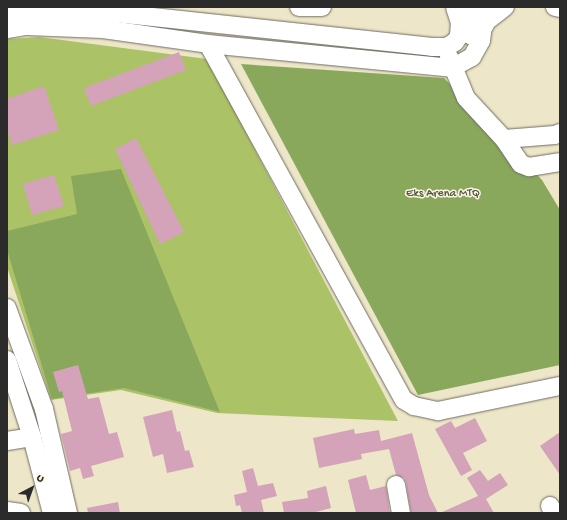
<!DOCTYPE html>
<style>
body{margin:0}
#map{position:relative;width:567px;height:520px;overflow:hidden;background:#ede6c8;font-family:"Gochi Hand",sans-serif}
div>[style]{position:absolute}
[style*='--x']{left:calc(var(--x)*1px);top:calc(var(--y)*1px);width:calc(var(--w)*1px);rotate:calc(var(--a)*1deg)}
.green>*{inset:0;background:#acc267}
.forest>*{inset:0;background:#89a85c}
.building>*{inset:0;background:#d4a2b9}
.roads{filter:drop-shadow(0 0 1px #6f6c62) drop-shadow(0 0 1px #6f6c62)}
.minor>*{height:18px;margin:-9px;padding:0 9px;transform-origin:9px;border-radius:9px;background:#fff}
.highway>*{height:22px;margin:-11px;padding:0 11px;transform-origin:11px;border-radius:11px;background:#fff}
span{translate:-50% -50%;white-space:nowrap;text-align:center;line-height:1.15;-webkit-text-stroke:3px #fcf5e5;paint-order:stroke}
.park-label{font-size:12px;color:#52583d}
.frame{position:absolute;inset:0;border:8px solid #2b2b2b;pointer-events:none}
.north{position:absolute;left:12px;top:468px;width:40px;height:40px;-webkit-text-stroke:3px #fcf5e5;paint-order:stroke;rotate:41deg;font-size:11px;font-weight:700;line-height:16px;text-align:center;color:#2b2b2b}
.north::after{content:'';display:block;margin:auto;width:14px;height:18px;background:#2b2b2b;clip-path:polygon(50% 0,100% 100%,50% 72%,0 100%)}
</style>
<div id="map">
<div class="green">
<i style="clip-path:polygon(39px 37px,207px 59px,398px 421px,217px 413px,121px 390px,51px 400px,7px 267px,7px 39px)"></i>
</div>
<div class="forest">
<i style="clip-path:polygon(241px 64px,444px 78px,542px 180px,560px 210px,560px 365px,418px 395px)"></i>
<i style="clip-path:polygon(121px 169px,220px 412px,124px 388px,52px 399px,7px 250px,7px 231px,77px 214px,71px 176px)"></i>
</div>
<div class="building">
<i style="clip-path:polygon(179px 52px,186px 70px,91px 106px,84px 88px)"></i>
<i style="clip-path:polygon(44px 86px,59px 130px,12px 145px,7px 129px,7px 99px)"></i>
<i style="clip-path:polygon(136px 138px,184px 232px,160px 244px,115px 149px)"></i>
<i style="clip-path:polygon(54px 175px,64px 206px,32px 215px,23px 184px)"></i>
<i style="clip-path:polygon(78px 365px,88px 399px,99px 397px,109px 434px,117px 432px,124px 457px,91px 466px,94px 476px,83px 479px,80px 468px,70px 471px,61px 434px,72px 431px,62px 391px,59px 392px,53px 372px)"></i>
<i style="clip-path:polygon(172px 410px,177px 432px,180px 431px,185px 451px,189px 450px,194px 467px,167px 473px,163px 454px,153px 457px,143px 417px)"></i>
<i style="clip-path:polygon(475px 418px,487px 441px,463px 453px,472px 470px,461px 476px,435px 429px,451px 421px,455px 428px)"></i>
<i style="clip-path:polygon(354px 429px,355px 434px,379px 430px,381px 441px,412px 433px,429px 495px,438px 513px,411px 513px,406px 483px,404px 478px,396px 475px,389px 449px,361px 454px,362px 459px,319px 468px,313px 438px)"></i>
<i style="clip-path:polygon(560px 432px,560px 475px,540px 446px)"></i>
<i style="clip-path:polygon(253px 468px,258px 486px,273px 483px,277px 496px,261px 500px,264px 513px,242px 513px,240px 505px,236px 506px,234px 495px,247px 492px,242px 471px)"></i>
<i style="clip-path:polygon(480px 470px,488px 481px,500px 473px,508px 485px,486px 499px,494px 513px,440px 513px,478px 496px,467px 478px)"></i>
<i style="clip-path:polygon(366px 475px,370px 490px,386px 486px,390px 513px,356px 513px,348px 480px)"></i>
<i style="clip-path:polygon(326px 486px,331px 508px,312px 513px,284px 513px,282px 502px,308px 498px,307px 491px)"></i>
<i style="clip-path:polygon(118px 502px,120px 513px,88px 513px,87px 508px)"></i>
</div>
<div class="roads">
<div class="minor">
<i style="--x:299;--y:7;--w:23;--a:0"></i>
<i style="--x:555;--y:7;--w:5;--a:11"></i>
<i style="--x:9;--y:16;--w:97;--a:-2.4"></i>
<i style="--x:106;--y:12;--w:328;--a:6.1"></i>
<i style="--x:432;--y:47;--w:15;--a:0"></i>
<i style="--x:447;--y:47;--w:9;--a:-32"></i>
<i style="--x:455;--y:42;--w:7;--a:-56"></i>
<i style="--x:459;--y:36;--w:15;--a:-86"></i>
<i style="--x:7;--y:29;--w:20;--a:-9"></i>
<i style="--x:27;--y:26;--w:76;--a:2.3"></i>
<i style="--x:103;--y:29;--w:106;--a:8.1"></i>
<i style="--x:208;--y:44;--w:245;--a:5.6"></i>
<i style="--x:452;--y:68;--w:23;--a:-29"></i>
<i style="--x:472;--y:57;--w:18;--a:-61"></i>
<i style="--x:481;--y:41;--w:17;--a:-83"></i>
<i style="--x:483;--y:24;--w:28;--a:-38"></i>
<i style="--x:208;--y:44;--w:406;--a:61.2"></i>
<i style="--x:404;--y:400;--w:12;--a:31"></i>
<i style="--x:414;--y:406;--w:25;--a:12"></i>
<i style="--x:438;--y:411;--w:125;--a:-11.6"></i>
<i style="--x:449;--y:57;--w:44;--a:67.5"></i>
<i style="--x:466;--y:98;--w:56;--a:47.2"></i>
<i style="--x:504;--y:139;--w:30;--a:56"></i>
<i style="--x:521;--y:164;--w:9;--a:21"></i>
<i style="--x:529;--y:167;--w:31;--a:-9"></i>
<i style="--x:504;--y:139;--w:51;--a:-4.5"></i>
<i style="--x:555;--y:135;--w:5;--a:-22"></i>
<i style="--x:7;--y:308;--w:108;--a:69.9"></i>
<i style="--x:44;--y:409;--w:107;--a:77"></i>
<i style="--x:7;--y:360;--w:81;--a:72"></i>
<i style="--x:32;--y:437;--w:79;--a:75.3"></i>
<i style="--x:7;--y:441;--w:25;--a:-9"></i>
<i style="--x:396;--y:485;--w:28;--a:80"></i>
<i style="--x:550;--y:506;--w:8;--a:60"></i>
<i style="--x:7;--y:511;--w:14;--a:8"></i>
</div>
<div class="highway">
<i style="--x:457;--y:7;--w:23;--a:72"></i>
<i style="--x:464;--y:29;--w:10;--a:29"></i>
<i style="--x:473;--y:34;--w:14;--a:-45"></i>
<i style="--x:483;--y:24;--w:17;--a:-103"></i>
</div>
</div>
<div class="park-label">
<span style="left:443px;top:195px">Eks Arena MTQ</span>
</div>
<div class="frame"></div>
<div class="north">U</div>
</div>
